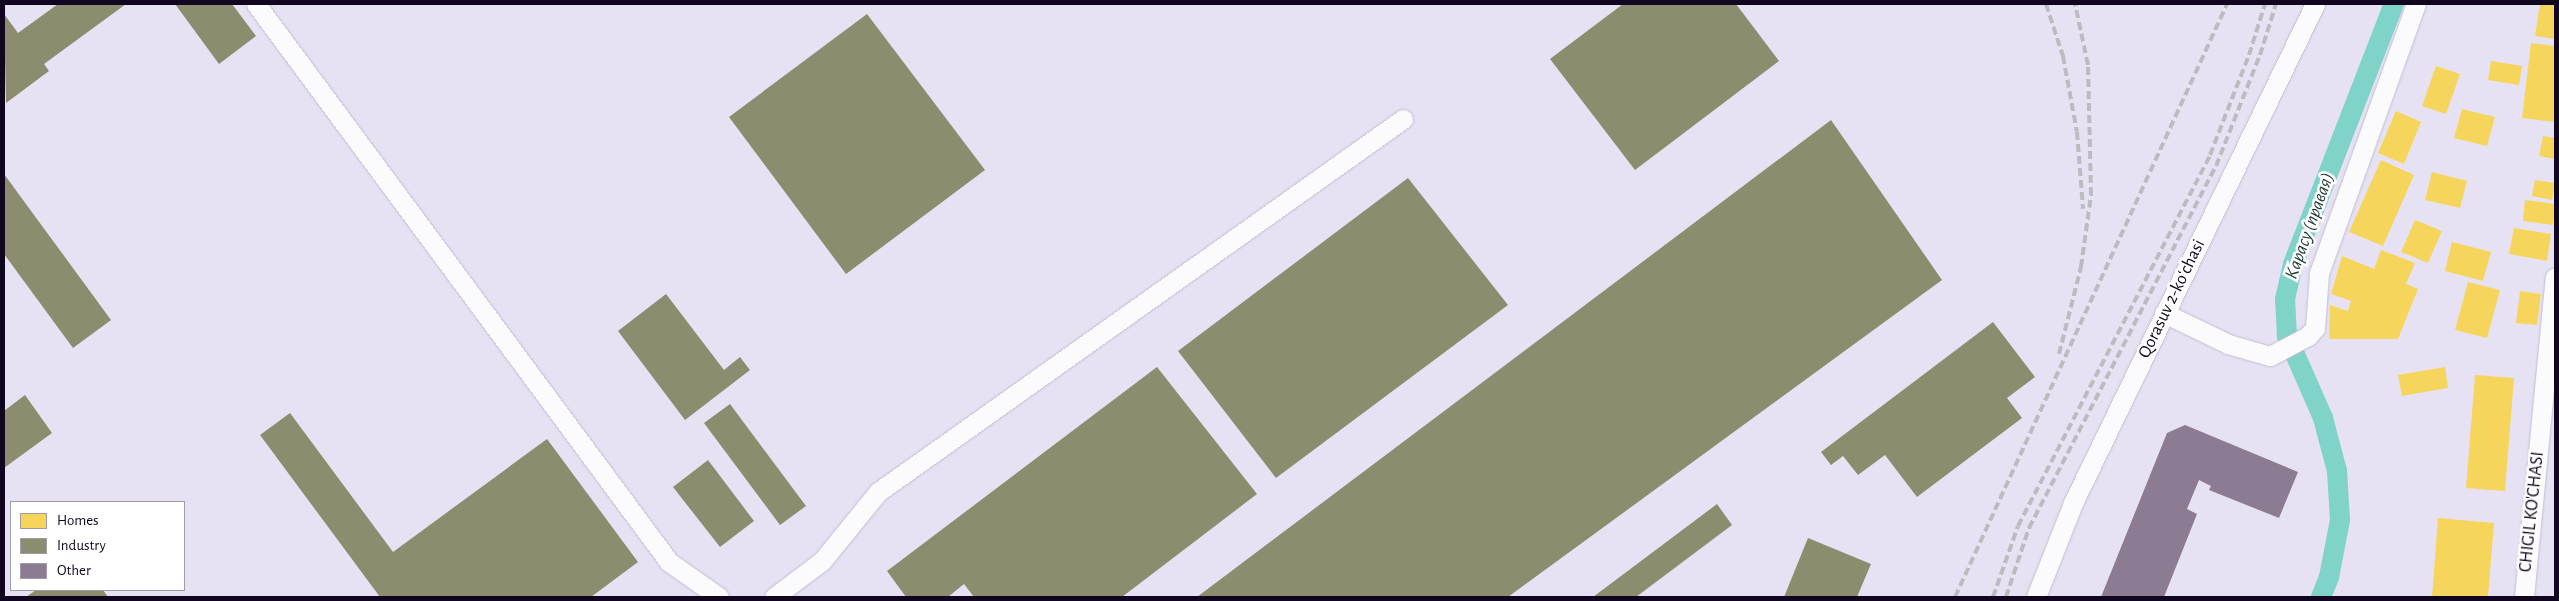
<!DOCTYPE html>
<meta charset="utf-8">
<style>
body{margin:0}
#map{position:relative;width:2559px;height:601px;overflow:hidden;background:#e7e2f3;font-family:"Alegreya Sans",sans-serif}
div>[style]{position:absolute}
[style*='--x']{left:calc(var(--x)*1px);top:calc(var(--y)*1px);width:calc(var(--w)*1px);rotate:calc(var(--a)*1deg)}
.homes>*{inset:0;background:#f6d55c}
.industry>*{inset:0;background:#8c8c6e}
.canal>*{height:20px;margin:-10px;padding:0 10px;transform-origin:10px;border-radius:10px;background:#7fd3c8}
.building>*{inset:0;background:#8b7b93}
.roads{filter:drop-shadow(0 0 1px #c4bdd3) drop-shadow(0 0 1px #c4bdd3)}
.minor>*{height:19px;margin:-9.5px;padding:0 9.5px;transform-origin:9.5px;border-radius:9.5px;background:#fbfbfd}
.rail>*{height:4px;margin-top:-2px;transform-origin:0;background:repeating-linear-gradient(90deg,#bcbbc0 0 8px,transparent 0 12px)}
span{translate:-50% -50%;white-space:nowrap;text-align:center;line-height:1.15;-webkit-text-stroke:5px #fff;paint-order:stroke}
.street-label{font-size:18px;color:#110620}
.water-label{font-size:19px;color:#223c36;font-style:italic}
.frame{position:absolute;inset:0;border:5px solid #110620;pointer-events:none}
.legend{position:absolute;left:10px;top:501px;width:175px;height:90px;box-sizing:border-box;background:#fff;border:1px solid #a09ba6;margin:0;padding:6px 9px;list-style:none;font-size:15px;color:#110620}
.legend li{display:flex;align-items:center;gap:10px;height:25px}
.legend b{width:25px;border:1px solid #a09ba6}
</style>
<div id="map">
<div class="homes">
<i style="clip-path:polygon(2540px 4px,2555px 4px,2555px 39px,2535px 36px)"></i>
<i style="clip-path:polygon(2531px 43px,2555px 46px,2555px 122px,2522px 118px)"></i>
<i style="clip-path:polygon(2491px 61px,2522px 66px,2519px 85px,2488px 80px)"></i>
<i style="clip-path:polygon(2436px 66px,2460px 74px,2446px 114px,2422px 106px)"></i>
<i style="clip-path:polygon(2462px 109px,2495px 117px,2487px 146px,2454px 138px)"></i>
<i style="clip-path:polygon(2396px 111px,2421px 122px,2404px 164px,2378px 153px)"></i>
<i style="clip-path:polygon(2543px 136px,2555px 138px,2555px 159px,2539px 156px)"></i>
<i style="clip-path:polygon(2381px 160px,2414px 175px,2383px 246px,2349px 232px)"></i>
<i style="clip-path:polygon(2432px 172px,2467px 181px,2460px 208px,2425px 200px)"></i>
<i style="clip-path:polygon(2535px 180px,2555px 183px,2552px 200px,2532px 196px)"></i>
<i style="clip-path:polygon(2525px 200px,2555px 204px,2553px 225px,2523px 221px)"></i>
<i style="clip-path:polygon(2415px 220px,2442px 231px,2428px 263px,2401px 252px)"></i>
<i style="clip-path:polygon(2514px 228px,2551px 234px,2547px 261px,2509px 254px)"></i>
<i style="clip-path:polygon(2452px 242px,2491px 252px,2483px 281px,2445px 271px)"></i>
<i style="clip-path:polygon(2381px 250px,2415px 263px,2406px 284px,2418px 289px,2398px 339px,2329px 339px,2330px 305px,2348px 311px,2351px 301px,2331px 294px,2342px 256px,2374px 269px)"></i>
<i style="clip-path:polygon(2468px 282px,2500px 290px,2487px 338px,2455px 330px)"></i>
<i style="clip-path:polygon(2520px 291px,2541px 294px,2537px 325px,2516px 323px)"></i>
<i style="clip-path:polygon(2445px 367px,2448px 388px,2402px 396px,2398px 375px)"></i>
<i style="clip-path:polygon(2475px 375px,2514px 378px,2505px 491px,2466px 488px)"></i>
<i style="clip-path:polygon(2438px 518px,2494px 523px,2488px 597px,2432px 597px)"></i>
</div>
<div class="industry">
<i style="clip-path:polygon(58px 4px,126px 4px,44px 64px,49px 71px,6px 103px,4px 14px,18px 33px)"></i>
<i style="clip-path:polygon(175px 4px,232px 4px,256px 36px,219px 64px)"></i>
<i style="clip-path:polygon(1623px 4px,1736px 4px,1779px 61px,1635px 170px,1550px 59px)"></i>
<i style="clip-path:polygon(867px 14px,985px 170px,846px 274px,729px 117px)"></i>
<i style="clip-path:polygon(1831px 120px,1942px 280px,1508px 597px,1197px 597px)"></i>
<i style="clip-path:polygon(4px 174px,111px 320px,73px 348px,4px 254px)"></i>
<i style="clip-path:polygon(1408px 178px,1508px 305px,1276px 478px,1178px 351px)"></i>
<i style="clip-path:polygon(666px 294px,724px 370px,740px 357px,750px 370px,685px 420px,618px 331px)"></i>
<i style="clip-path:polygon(1993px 322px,2035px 377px,2007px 398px,2022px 418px,1917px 497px,1885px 455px,1858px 475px,1843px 456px,1831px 465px,1821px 452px)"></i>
<i style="clip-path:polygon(1157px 367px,1257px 494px,1122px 597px,974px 597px,964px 584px,948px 597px,906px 597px,887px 571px)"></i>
<i style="clip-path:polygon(25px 395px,52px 433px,4px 468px,4px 411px)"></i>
<i style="clip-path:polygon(730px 404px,806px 506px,780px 525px,704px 423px)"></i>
<i style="clip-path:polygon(290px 413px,393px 552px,547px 439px,638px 562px,591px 597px,380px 597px,260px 435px)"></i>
<i style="clip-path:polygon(708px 460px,754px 521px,720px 547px,673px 487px)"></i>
<i style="clip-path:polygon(1717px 504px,1732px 525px,1636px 597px,1593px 597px)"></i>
<i style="clip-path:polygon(1808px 538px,1871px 564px,1857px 597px,1784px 597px)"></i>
<i style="clip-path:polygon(36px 590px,103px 590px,108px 597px,26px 597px)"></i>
</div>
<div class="canal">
<i style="--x:2321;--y:597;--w:22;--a:-68"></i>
<i style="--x:2329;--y:577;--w:58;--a:-79.1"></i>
<i style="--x:2340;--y:520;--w:49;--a:-93.5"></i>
<i style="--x:2337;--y:471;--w:55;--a:-104.8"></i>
<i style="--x:2323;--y:418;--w:90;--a:-113.7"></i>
<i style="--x:2287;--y:336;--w:37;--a:-93"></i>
<i style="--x:2285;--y:299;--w:36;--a:-77"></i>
<i style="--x:2293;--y:264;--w:279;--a:-68.8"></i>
</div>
<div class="building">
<i style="clip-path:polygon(2185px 425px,2298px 472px,2279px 518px,2209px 490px,2211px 486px,2199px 480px,2187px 509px,2197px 514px,2164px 597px,2101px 597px,2167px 433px)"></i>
</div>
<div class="roads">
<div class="minor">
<i style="--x:256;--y:4;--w:694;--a:53.49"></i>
<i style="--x:669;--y:562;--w:61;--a:35"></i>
<i style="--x:2164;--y:313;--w:71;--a:25.8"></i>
<i style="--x:2228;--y:344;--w:44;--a:15.9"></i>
<i style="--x:2270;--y:356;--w:43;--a:-27.8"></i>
<i style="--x:2308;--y:336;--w:11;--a:-49"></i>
<i style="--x:2315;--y:328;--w:55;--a:-85.8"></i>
<i style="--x:2319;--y:273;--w:286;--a:-70.2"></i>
<i style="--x:774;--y:597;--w:60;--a:-36.9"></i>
<i style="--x:822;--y:561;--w:89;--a:-50.9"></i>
<i style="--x:878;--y:492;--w:644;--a:-35.39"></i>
<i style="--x:2036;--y:597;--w:101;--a:-68.5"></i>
<i style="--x:2073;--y:503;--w:555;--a:-64.13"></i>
<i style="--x:2524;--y:597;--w:321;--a:-84.5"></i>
</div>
</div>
<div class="rail">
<i style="--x:2046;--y:4;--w:55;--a:71.9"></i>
<i style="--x:2063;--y:56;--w:77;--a:79.6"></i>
<i style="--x:2077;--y:132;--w:77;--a:85.5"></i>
<i style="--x:2059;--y:354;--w:90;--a:-75.8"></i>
<i style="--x:2081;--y:267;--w:73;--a:-82.1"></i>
<i style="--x:2091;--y:195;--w:130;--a:-91.3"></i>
<i style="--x:2088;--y:65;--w:62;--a:-102"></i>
<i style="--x:1955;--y:597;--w:652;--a:-65.36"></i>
<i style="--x:1993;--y:597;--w:75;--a:-70.6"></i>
<i style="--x:2018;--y:526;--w:418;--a:-62.6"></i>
<i style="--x:2210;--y:155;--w:107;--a:-68.7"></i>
<i style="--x:2249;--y:55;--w:53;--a:-72.6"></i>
<i style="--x:2006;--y:597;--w:73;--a:-71.6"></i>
<i style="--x:2029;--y:528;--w:407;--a:-62.7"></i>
<i style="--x:2216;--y:166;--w:119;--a:-68.4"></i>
<i style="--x:2260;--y:55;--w:53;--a:-72.6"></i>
</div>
<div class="street-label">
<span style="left:2172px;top:299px;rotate:-64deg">Qorasuv 2-koʻchasi</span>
<span style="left:2532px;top:512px;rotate:-84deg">CHIGIL KO'CHASI</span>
</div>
<div class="water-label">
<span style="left:2310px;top:226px;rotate:-70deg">Карасу (правая)</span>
</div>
<div class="frame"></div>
<ul class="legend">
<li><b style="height:14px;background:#f6d55c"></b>Homes</li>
<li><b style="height:14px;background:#8c8c6e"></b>Industry</li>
<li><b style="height:14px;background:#8b7b93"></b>Other</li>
</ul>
</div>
